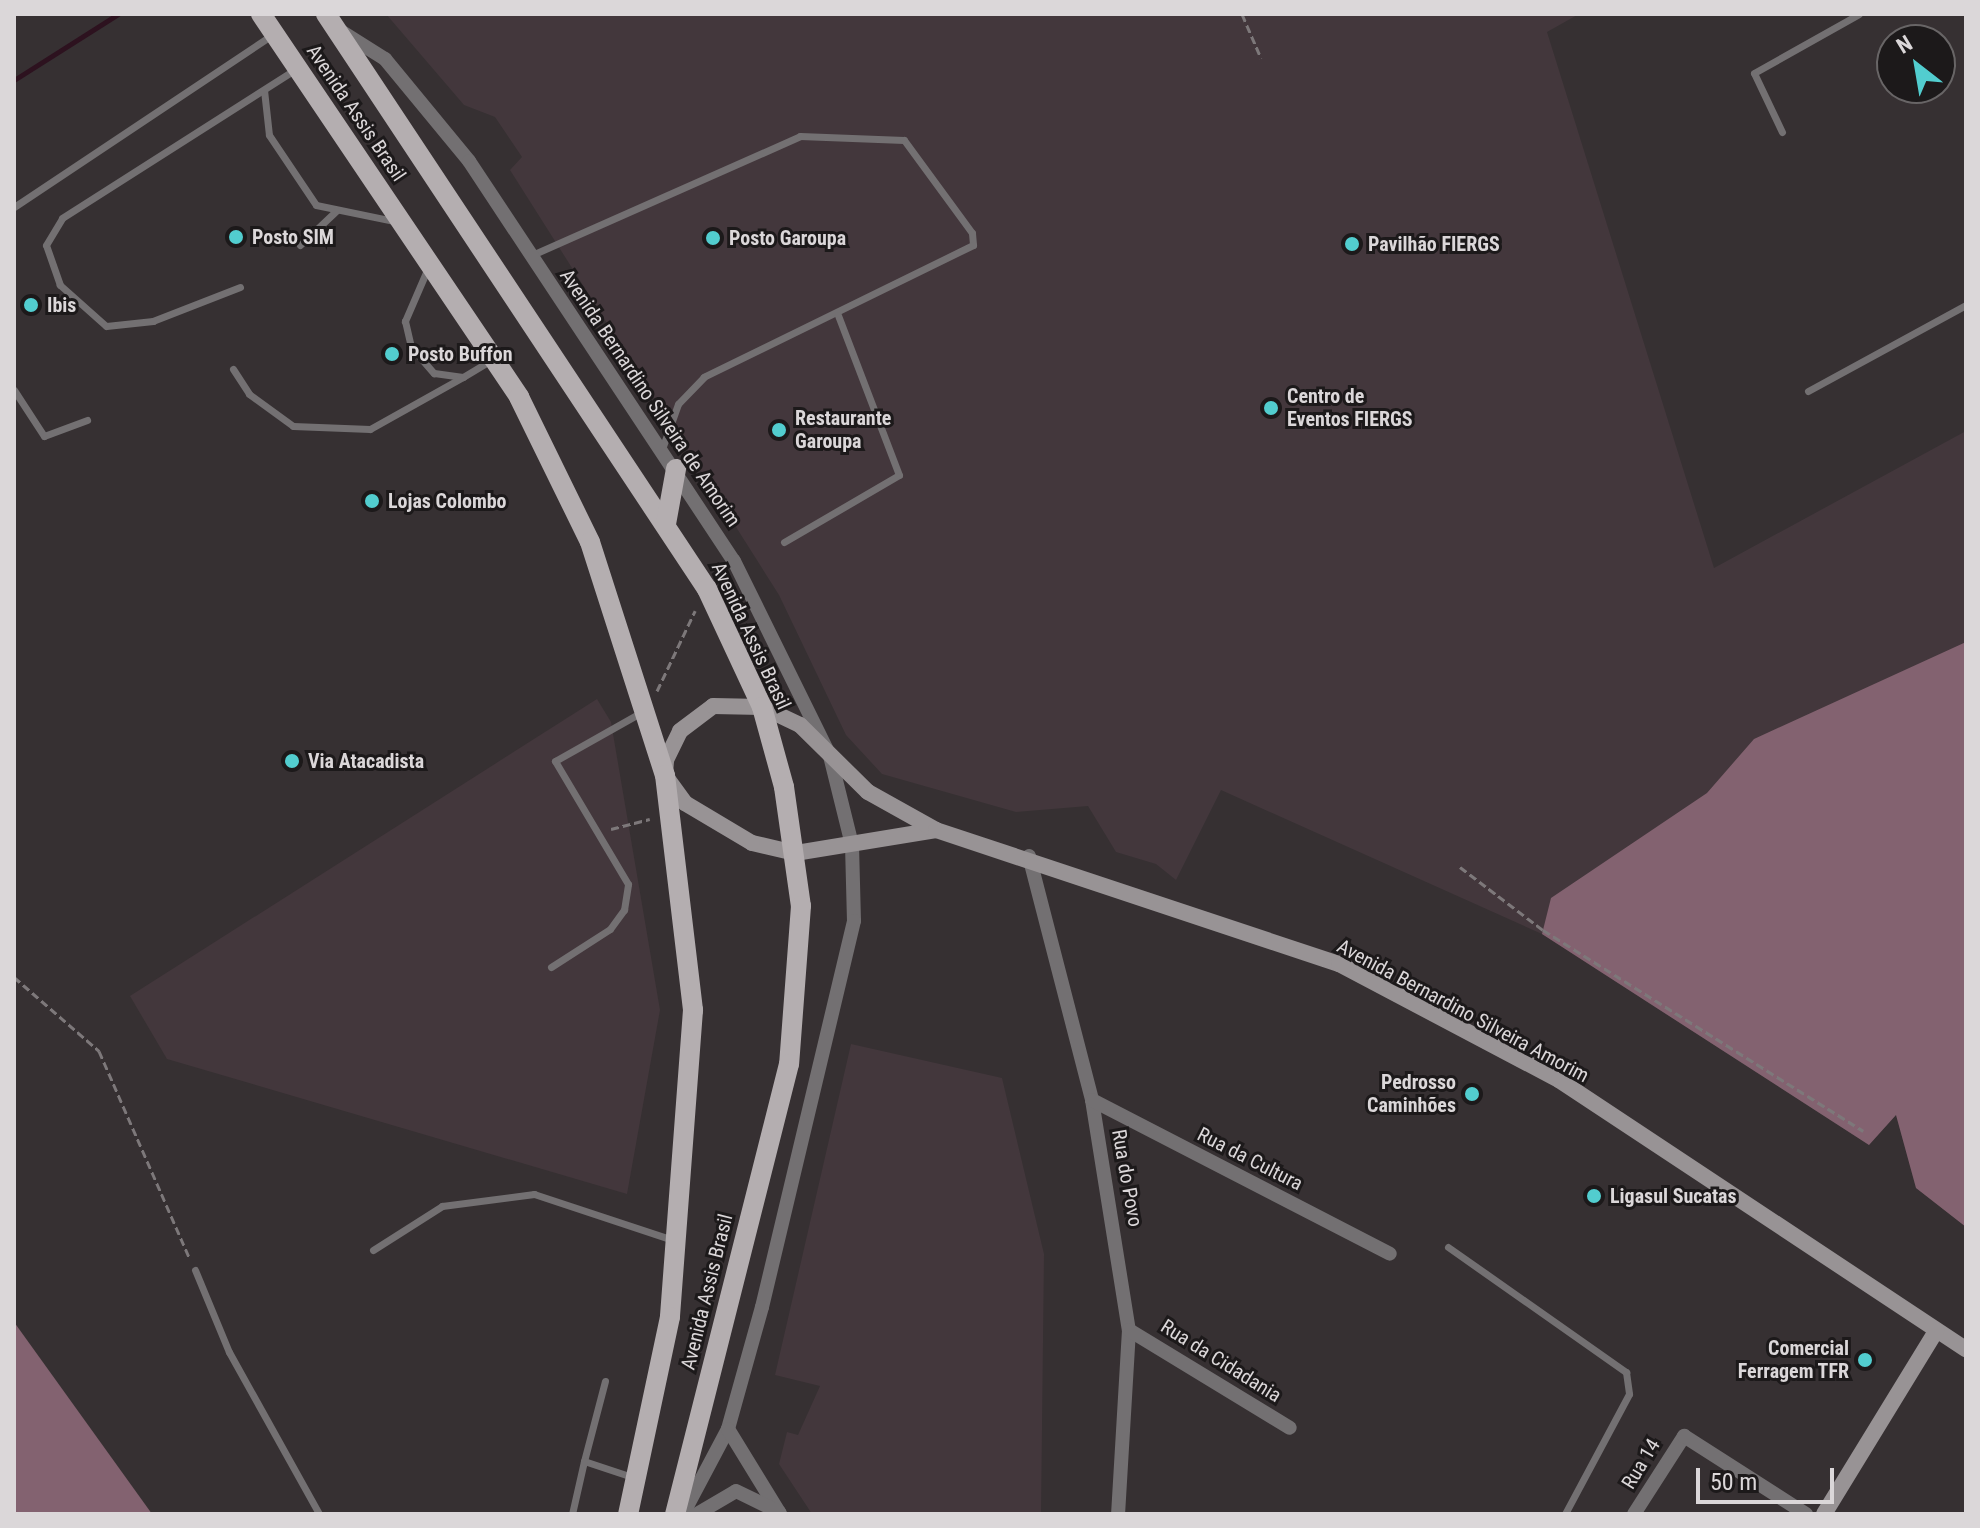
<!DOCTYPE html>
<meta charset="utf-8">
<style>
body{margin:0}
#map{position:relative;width:1980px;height:1528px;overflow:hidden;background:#363032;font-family:"Roboto Condensed",sans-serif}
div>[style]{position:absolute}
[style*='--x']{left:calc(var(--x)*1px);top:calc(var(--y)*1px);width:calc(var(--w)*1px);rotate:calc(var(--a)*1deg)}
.built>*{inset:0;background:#43373c}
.forest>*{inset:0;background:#836270}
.stream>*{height:5px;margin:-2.5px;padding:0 2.5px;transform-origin:2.5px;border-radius:2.5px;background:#2d121f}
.path>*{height:3px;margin-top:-1.5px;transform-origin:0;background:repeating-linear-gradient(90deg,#7d787a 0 8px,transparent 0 12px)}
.lane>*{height:7px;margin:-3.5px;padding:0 3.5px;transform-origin:3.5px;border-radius:3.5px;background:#737072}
.street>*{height:14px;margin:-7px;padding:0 7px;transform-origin:7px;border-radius:7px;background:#737072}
.secondary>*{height:16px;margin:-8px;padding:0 8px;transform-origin:8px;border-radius:8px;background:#989395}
.primary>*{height:20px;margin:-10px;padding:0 10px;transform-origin:10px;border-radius:10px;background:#b4aeb0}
.dots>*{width:22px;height:22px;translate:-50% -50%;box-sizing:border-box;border:4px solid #1c191a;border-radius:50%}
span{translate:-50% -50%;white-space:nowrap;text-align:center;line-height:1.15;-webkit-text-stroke:6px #1c191a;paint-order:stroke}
.street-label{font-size:20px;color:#dbd7d9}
.poi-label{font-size:20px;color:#dbd7d9;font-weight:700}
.left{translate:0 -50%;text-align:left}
.right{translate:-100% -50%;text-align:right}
.frame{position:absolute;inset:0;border:16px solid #dbd7d9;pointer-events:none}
.north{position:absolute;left:1876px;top:24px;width:80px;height:80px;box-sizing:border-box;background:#1c191a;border:2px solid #686566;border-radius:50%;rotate:329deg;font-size:22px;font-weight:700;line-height:32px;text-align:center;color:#dbd7d9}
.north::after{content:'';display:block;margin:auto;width:28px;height:36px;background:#52cdcf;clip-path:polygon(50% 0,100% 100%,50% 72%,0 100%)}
.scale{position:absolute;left:1696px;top:1468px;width:138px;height:36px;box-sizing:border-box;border:4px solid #dbd7d9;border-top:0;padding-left:10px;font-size:24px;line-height:28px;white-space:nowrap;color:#dbd7d9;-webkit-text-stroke:6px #1c191a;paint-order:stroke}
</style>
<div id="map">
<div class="built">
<i style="clip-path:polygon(386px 14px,1579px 14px,1547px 32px,1714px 568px,1966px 431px,1966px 1227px,1916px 1188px,1896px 1115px,1869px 1145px,1542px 934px,1221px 790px,1176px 880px,1156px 864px,1116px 852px,1088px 806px,1016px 812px,882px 774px,846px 735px,779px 595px,510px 170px,522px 157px,495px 117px,464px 105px)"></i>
<i style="clip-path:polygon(597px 699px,611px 722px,660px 1010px,627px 1194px,167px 1059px,130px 996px)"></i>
<i style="clip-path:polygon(851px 1044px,1002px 1078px,1044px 1254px,1041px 1514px,812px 1514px,779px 1464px,787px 1432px,798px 1435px,820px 1386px,775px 1375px)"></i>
</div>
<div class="forest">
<i style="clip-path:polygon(1966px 642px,1966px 1227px,1916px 1188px,1896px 1115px,1869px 1145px,1542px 934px,1551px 898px,1707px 793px,1754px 739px)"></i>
<i style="clip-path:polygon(14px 1322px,152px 1514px,14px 1514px)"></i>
</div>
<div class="stream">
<i style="--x:14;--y:80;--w:123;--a:-32.4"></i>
</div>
<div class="path">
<i style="--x:1242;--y:14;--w:48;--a:66.6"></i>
<i style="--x:657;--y:691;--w:89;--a:-64.6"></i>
<i style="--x:611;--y:829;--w:40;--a:-14.4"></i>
<i style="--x:1460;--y:867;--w:104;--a:37.2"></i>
<i style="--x:1543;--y:930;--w:378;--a:32.1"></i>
<i style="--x:14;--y:977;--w:113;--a:41"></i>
<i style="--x:99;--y:1051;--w:227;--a:66.4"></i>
</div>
<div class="lane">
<i style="--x:264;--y:90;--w:45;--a:83.7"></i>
<i style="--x:269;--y:135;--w:84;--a:56.1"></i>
<i style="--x:316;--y:205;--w:80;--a:11.6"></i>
<i style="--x:1782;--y:132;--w:65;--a:-115.4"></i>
<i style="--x:1754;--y:73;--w:120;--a:-29.3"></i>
<i style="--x:14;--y:207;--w:310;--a:-33.7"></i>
<i style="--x:300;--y:245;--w:50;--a:-43.4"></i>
<i style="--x:532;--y:255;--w:293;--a:-23.9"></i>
<i style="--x:800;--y:136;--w:104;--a:2.2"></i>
<i style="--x:904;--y:140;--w:115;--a:53.8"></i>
<i style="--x:972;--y:233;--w:12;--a:85"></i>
<i style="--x:973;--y:245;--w:300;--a:153.9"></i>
<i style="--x:704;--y:377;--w:37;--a:134"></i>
<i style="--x:678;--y:404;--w:48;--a:109.6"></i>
<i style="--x:427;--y:270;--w:56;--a:113.3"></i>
<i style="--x:405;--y:321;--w:27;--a:77"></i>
<i style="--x:411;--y:347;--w:35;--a:49"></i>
<i style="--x:434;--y:373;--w:29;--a:8"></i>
<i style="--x:463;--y:377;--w:33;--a:-31"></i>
<i style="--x:240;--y:287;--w:93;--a:158.7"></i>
<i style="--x:153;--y:321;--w:47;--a:173.9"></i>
<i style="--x:106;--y:326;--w:62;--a:-138.3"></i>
<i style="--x:60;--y:285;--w:42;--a:-109.3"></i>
<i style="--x:46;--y:245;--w:31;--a:-59"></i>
<i style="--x:62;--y:218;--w:275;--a:-32.5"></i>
<i style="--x:233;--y:369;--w:30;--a:57"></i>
<i style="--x:249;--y:394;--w:54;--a:36"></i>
<i style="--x:293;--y:426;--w:77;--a:2.2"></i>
<i style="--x:370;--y:429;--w:107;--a:-29.2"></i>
<i style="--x:14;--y:390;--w:55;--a:56.9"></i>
<i style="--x:44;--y:436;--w:46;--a:-20.4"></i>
<i style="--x:1808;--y:391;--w:180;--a:-28.6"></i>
<i style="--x:784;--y:542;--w:133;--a:-30.2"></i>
<i style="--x:899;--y:475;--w:171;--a:-110.9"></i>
<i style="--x:551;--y:967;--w:70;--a:-32.8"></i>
<i style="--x:610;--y:929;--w:24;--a:-54"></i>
<i style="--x:624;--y:910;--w:26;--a:-81"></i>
<i style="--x:628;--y:884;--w:143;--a:-120.7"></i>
<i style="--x:555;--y:761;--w:100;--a:-29.4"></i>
<i style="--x:1448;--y:1247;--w:218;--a:35.1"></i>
<i style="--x:1626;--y:1372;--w:22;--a:82"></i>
<i style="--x:1629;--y:1394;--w:136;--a:118.1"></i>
<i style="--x:373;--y:1250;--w:82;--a:-32.5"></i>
<i style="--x:442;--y:1206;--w:93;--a:-7.4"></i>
<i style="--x:534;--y:1194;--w:146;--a:18.3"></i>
<i style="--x:195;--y:1270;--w:89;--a:67.5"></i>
<i style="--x:229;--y:1352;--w:185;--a:60.9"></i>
<i style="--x:605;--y:1381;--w:83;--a:104.7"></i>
<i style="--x:584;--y:1461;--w:54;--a:18.4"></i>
<i style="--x:572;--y:1514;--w:54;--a:-77.2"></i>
</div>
<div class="street">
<i style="--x:342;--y:32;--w:51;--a:32.1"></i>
<i style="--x:385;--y:59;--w:132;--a:50.5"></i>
<i style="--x:469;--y:161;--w:480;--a:56.5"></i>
<i style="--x:734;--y:561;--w:217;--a:63.8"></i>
<i style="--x:830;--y:756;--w:92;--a:76.1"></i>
<i style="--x:852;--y:845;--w:76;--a:88.5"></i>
<i style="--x:854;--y:921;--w:397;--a:103.4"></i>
<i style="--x:762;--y:1307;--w:127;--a:105.6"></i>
<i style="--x:728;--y:1429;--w:96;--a:117.9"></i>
<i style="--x:1029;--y:856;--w:252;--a:75.5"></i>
<i style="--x:1092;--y:1100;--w:233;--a:80.9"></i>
<i style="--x:1129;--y:1330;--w:184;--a:93.4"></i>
<i style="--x:1092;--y:1100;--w:335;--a:27.3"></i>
<i style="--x:1129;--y:1330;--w:188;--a:31.3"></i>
<i style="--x:728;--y:1429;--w:100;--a:58.5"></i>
<i style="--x:697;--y:1514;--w:45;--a:-30.5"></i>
<i style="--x:736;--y:1491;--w:48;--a:26"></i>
<i style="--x:1634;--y:1514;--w:93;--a:-57.3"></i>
<i style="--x:1684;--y:1436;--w:145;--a:32.6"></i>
</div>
<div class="secondary">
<i style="--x:936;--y:830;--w:143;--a:170.7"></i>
<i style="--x:795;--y:853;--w:44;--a:-166.9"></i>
<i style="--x:752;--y:843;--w:78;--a:-149.2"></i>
<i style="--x:685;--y:803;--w:34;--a:-126"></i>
<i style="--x:665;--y:775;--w:15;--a:-86"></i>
<i style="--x:666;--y:760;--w:32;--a:-64"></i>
<i style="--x:680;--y:731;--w:41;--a:-37.1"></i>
<i style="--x:713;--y:706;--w:49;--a:1.2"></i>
<i style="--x:762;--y:707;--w:42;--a:25.3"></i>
<i style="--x:800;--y:725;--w:95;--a:44.6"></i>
<i style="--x:868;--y:792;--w:78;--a:29.2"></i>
<i style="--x:936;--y:830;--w:425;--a:18.4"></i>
<i style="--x:1339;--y:964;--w:249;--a:27.8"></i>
<i style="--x:1559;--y:1080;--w:488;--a:33.5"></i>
<i style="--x:1824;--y:1514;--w:215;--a:-58.5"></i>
</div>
<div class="primary">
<i style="--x:261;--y:14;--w:462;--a:56"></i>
<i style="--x:519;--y:397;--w:161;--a:63.9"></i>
<i style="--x:590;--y:542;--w:245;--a:72.2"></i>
<i style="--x:665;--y:775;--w:237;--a:83.2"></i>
<i style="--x:693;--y:1010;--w:308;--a:94.3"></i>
<i style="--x:670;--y:1317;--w:201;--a:102"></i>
<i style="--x:326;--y:14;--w:690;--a:56.47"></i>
<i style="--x:707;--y:589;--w:130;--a:65"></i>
<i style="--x:762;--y:707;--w:83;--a:74.6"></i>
<i style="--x:784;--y:787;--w:120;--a:81.9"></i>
<i style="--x:801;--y:906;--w:158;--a:94.3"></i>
<i style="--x:789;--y:1064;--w:464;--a:104.2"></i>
<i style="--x:666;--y:524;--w:56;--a:-79.7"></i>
</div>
<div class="dots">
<i style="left:236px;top:237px;background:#52cdcf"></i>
<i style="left:713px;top:238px;background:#52cdcf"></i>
<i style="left:1352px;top:244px;background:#52cdcf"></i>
<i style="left:31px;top:305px;background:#52cdcf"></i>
<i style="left:392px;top:354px;background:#52cdcf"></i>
<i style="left:1271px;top:408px;background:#52cdcf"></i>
<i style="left:779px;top:430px;background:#52cdcf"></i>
<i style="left:372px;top:501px;background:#52cdcf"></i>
<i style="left:292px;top:761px;background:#52cdcf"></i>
<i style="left:1472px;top:1094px;background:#52cdcf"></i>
<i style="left:1594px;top:1196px;background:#52cdcf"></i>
<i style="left:1865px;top:1360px;background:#52cdcf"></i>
</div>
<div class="street-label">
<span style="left:356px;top:113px;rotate:56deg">Avenida Assis Brasil</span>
<span style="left:650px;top:398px;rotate:56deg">Avenida Bernardino Silveira de Amorim</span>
<span style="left:751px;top:636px;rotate:65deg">Avenida Assis Brasil</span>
<span style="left:1463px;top:1011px;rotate:28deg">Avenida Bernardino Silveira Amorim</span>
<span style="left:1250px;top:1159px;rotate:27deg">Rua da Cultura</span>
<span style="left:1127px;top:1178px;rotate:80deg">Rua do Povo</span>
<span style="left:707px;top:1292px;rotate:-76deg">Avenida Assis Brasil</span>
<span style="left:1221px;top:1361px;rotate:32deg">Rua da Cidadania</span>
<span style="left:1641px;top:1464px;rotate:-59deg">Rua 14</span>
</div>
<div class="poi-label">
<span class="left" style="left:252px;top:237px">Posto SIM</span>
<span class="left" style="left:729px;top:238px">Posto Garoupa</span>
<span class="left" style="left:1368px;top:244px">Pavilhão FIERGS</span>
<span class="left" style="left:47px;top:305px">Ibis</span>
<span class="left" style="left:408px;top:354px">Posto Buffon</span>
<span class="left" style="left:1287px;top:408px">Centro de<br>Eventos FIERGS</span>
<span class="left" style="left:795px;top:430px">Restaurante<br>Garoupa</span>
<span class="left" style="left:388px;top:501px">Lojas Colombo</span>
<span class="left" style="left:308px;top:761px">Via Atacadista</span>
<span class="right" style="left:1456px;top:1094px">Pedrosso<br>Caminhões</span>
<span class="left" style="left:1610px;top:1196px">Ligasul Sucatas</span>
<span class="right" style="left:1849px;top:1360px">Comercial<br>Ferragem TFR</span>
</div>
<div class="frame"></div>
<div class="north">N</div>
<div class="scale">50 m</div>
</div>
